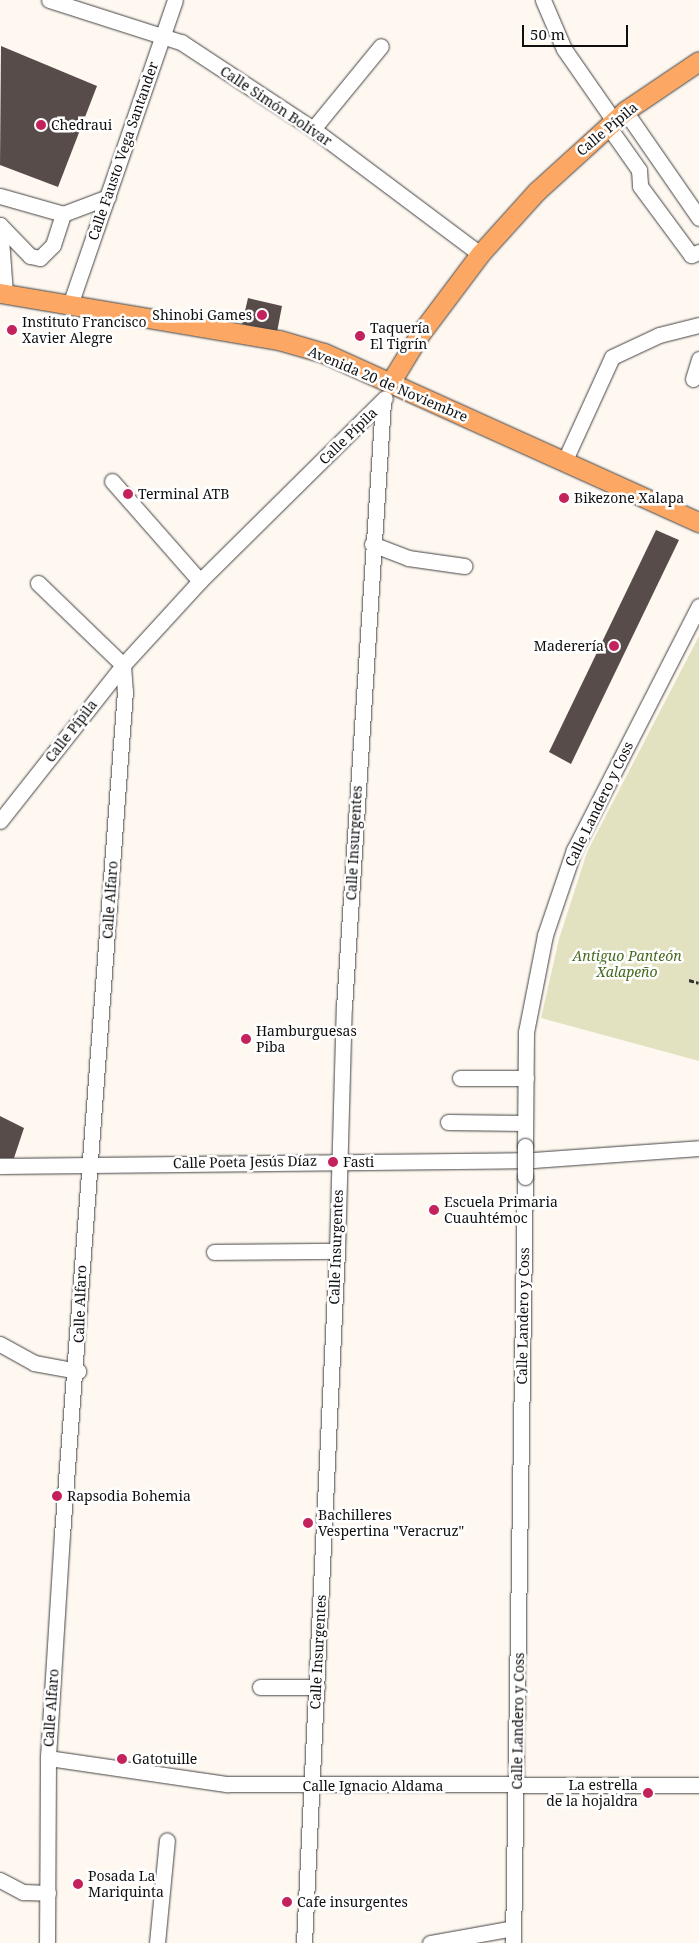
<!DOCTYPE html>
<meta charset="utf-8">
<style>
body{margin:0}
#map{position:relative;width:699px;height:1943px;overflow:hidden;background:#fff8f1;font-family:"Noto Serif",serif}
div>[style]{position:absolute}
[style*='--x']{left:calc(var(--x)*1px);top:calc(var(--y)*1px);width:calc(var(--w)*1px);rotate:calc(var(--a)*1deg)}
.cemetery>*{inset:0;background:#e2e2c1}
.building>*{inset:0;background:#584c4b}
.path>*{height:2.5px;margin-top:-1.25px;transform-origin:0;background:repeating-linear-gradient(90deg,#313131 0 5px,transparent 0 7.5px)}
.roads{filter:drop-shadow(0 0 1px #424242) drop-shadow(0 0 1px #424242)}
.minor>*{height:15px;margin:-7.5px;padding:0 7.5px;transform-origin:7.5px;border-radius:7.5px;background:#fff}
.major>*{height:19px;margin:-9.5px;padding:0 9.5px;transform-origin:9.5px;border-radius:9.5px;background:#fca864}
.bridges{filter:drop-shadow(0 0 1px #424242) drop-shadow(0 0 1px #424242)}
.minor-bridge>*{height:15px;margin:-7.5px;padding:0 7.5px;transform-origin:7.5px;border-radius:7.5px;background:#fff}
.dots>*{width:14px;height:14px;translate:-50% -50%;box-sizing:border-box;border:2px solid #fff;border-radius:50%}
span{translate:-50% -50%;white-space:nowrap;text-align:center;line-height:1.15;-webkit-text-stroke:5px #fff;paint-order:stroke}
.street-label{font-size:14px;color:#0f0f0f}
.poi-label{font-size:14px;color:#0f0f0f}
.left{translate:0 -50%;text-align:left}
.right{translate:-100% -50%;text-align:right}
.park-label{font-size:14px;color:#446a1d;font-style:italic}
.scale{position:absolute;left:522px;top:25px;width:106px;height:22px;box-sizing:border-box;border:2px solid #0f0f0f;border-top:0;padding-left:6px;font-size:15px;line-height:18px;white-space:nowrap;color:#0f0f0f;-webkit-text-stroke:4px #fff;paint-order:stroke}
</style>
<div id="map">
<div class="cemetery">
<i style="clip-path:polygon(699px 636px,699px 1061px,541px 1018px,559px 939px,587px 852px)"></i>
</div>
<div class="building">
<i style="clip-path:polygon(1px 46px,97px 86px,58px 187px,0 165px)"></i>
<i style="clip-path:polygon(248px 298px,282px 306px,277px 332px,242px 324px)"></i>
<i style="clip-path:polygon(656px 530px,679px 540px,571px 764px,549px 752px)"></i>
<i style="clip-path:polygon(0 1116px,24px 1128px,14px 1158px,0 1158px)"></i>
</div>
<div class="path">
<i style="--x:689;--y:980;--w:10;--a:17"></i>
</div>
<div class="roads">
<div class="minor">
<i style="--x:49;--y:0;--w:139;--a:17.7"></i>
<i style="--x:181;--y:42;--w:158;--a:33.4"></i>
<i style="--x:313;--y:129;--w:209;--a:36.8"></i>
<i style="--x:543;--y:0;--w:53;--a:66.8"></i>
<i style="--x:564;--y:49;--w:88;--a:55.2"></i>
<i style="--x:625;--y:111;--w:130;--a:55.3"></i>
<i style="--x:608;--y:126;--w:54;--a:54.8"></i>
<i style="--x:639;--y:170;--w:16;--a:86"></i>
<i style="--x:640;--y:186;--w:86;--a:53.5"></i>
<i style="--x:691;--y:255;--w:9;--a:-21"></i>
<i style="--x:313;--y:129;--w:107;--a:-50.7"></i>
<i style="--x:0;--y:196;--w:66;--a:15.9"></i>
<i style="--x:63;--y:214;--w:48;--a:-20.7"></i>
<i style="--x:0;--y:225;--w:43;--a:45.9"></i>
<i style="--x:30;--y:256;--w:10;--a:11"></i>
<i style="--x:40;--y:258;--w:18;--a:-45"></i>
<i style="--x:53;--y:245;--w:33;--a:-72"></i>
<i style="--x:0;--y:225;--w:68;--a:85.8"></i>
<i style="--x:71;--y:302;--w:319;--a:-71"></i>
<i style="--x:693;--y:379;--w:21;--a:-73"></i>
<i style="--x:564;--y:462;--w:115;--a:-65.4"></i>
<i style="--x:612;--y:357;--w:52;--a:-25.1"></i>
<i style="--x:659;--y:335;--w:41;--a:-14"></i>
<i style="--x:112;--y:481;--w:133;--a:48.7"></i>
<i style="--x:372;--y:544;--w:39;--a:21"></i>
<i style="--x:408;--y:558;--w:57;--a:8.1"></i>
<i style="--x:38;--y:583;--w:118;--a:44"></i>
<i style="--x:123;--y:665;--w:26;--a:86"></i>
<i style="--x:125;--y:691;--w:845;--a:94.27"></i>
<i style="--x:62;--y:1534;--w:224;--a:93.6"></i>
<i style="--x:48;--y:1758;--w:185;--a:90.3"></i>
<i style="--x:0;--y:821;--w:199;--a:-51.7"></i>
<i style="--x:123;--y:665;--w:114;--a:-47.5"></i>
<i style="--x:200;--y:581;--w:260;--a:-44.7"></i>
<i style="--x:460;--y:1078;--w:66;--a:0"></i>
<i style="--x:448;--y:1122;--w:77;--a:0.7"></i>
<i style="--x:525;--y:1146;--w:114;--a:-89.5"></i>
<i style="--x:526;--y:1032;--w:99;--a:-78.9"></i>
<i style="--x:545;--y:935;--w:90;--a:-71.2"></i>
<i style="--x:574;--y:850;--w:274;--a:-62.9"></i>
<i style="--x:0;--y:1166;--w:533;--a:-0.64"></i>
<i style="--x:533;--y:1160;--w:166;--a:-4.1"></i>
<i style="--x:214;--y:1252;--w:123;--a:-0.5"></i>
<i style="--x:0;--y:1344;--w:39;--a:29"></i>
<i style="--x:34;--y:1363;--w:45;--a:10.3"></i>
<i style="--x:260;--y:1687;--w:57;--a:0"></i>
<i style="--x:48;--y:1758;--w:181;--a:8.3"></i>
<i style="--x:227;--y:1784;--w:472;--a:0.1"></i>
<i style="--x:0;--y:1880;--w:26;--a:28"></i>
<i style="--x:23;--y:1892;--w:25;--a:2"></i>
<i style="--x:157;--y:1943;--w:103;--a:-84.5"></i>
<i style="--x:304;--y:1943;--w:693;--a:-87.27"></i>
<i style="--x:337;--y:1251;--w:244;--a:-88.4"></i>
<i style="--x:344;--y:1007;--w:606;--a:-86.31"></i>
<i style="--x:430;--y:1943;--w:84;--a:-10.2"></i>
<i style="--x:513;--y:1943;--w:766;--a:-89.1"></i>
</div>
<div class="major">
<i style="--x:0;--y:293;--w:283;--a:9.6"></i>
<i style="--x:279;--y:340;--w:47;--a:16.1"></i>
<i style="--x:324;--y:353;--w:411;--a:24.3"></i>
<i style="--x:390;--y:383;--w:57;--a:-58.5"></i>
<i style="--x:420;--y:334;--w:100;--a:-53.1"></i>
<i style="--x:480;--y:254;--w:85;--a:-47.9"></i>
<i style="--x:537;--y:191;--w:119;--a:-42.3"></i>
<i style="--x:625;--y:111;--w:89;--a:-34"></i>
</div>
</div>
<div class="bridges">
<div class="minor-bridge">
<i style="--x:525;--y:1177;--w:31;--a:-90"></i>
</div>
</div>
<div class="dots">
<i style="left:41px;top:125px;background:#c4225c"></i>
<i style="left:262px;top:315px;background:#c4225c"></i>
<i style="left:12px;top:330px;background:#c4225c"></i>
<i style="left:360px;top:336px;background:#c4225c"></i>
<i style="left:128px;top:494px;background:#c4225c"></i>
<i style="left:564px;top:498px;background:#c4225c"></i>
<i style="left:614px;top:646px;background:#c4225c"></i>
<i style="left:246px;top:1039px;background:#c4225c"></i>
<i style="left:333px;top:1162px;background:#c4225c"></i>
<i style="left:434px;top:1210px;background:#c4225c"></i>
<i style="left:57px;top:1496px;background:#c4225c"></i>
<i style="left:308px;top:1523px;background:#c4225c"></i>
<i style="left:122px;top:1759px;background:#c4225c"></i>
<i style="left:648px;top:1793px;background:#c4225c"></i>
<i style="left:78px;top:1884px;background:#c4225c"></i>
<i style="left:287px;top:1902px;background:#c4225c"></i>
</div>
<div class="street-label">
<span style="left:276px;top:106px;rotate:34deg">Calle Simón Bolívar</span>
<span style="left:607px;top:129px;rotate:-40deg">Calle Pípila</span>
<span style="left:123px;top:151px;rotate:-71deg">Calle Fausto Vega Santander</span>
<span style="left:388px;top:384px;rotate:23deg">Avenida 20 de Noviembre</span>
<span style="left:348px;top:436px;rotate:-44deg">Calle Pípila</span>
<span style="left:71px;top:731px;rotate:-52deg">Calle Pípila</span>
<span style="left:599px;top:804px;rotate:-64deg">Calle Landero y Coss</span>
<span style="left:354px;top:843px;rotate:-87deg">Calle Insurgentes</span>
<span style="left:110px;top:900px;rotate:-86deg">Calle Alfaro</span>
<span style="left:245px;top:1162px;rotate:-1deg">Calle Poeta Jesús Díaz</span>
<span style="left:336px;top:1247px;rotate:-88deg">Calle Insurgentes</span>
<span style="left:80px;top:1304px;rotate:-88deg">Calle Alfaro</span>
<span style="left:523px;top:1316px;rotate:-89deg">Calle Landero y Coss</span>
<span style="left:318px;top:1652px;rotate:-87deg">Calle Insurgentes</span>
<span style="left:51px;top:1708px;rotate:-86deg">Calle Alfaro</span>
<span style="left:518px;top:1721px;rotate:-89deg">Calle Landero y Coss</span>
<span style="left:373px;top:1786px">Calle Ignacio Aldama</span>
</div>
<div class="poi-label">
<span class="left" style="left:51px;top:125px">Chedraui</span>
<span class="right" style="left:252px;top:315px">Shinobi Games</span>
<span class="left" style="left:22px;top:330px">Instituto Francisco<br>Xavier Alegre</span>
<span class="left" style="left:370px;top:336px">Taquería<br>El Tigrín</span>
<span class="left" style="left:138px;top:494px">Terminal ATB</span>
<span class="left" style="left:574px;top:498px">Bikezone Xalapa</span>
<span class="right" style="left:604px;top:646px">Maderería</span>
<span class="left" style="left:256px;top:1039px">Hamburguesas<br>Piba</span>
<span class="left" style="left:343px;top:1162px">Fasti</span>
<span class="left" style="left:444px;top:1210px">Escuela Primaria<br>Cuauhtémoc</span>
<span class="left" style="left:67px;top:1496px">Rapsodia Bohemia</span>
<span class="left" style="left:318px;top:1523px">Bachilleres<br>Vespertina "Veracruz"</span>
<span class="left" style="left:132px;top:1759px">Gatotuille</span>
<span class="right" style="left:638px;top:1793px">La estrella<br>de la hojaldra</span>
<span class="left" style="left:88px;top:1884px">Posada La<br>Mariquinta</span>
<span class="left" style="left:297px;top:1902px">Cafe insurgentes</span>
</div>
<div class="park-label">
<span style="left:627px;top:964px">Antiguo Panteón<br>Xalapeño</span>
</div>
<div class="scale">50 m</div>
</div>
